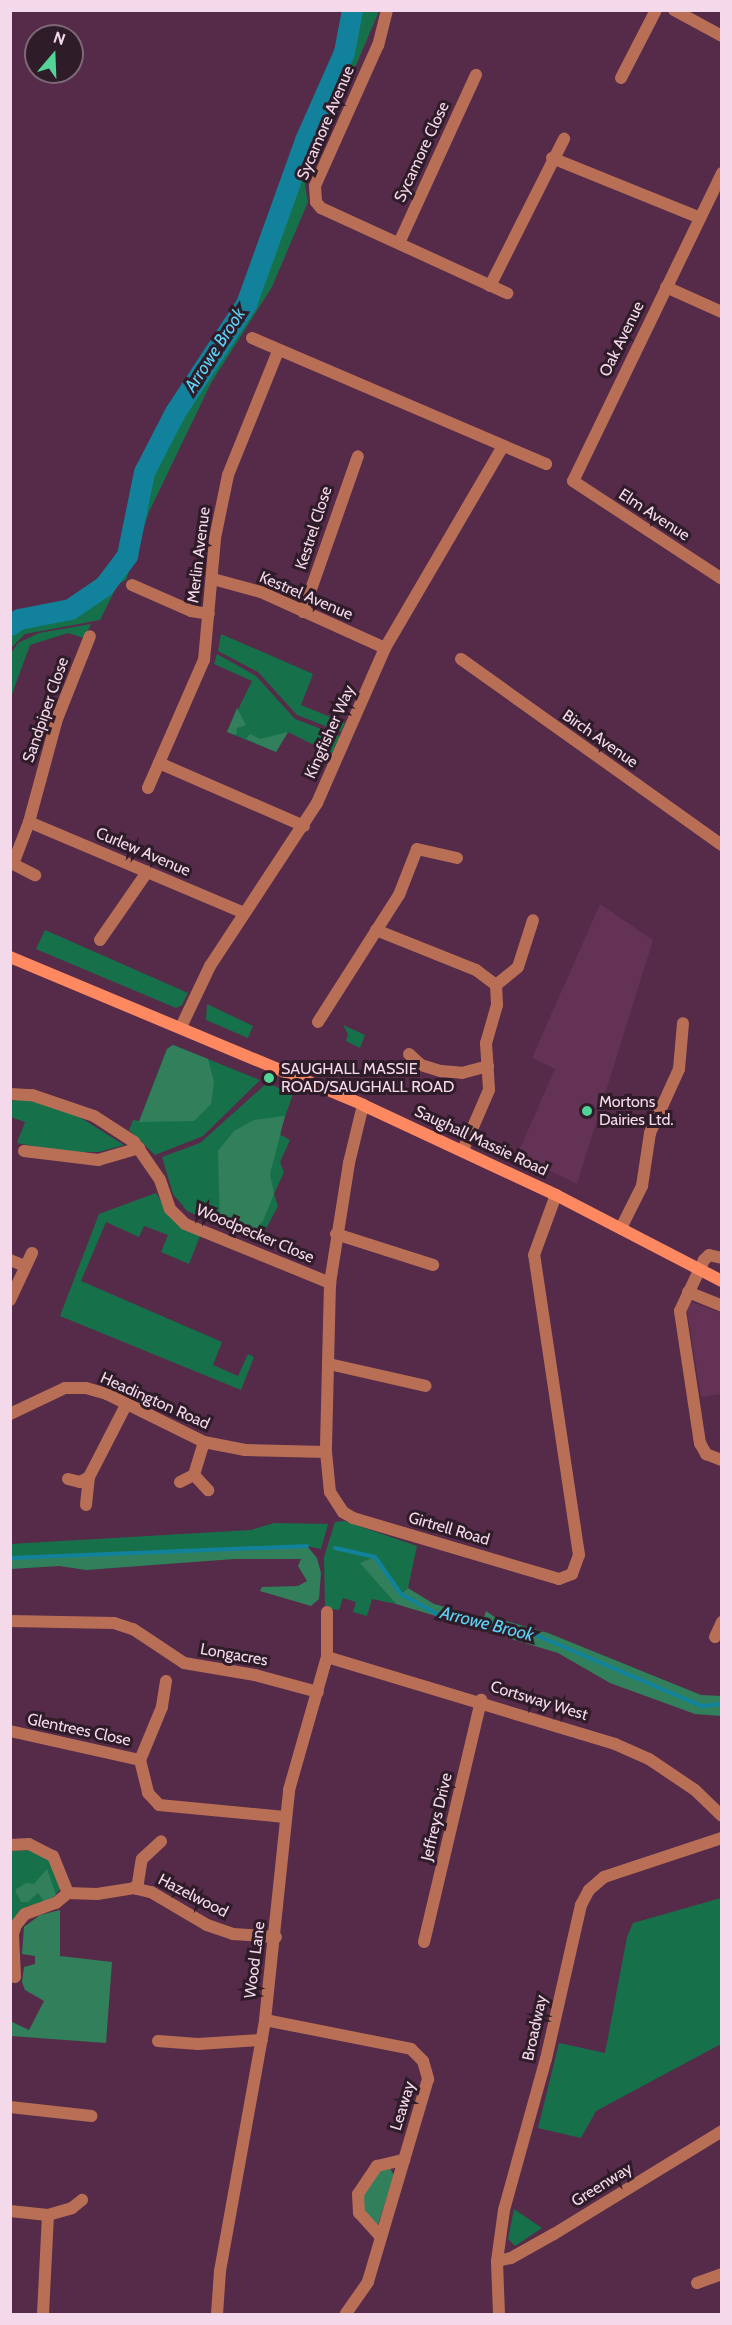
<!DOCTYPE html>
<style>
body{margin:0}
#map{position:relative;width:732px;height:2325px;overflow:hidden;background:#552b49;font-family:Cabin,sans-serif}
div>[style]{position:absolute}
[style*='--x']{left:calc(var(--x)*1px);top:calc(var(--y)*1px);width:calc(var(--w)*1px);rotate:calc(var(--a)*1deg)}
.built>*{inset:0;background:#633254}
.green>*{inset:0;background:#16714a}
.forest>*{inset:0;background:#31805b}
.stream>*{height:4px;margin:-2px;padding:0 2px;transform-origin:2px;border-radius:2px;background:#12829c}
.river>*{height:21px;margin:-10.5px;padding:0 10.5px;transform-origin:10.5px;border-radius:10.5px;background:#12829c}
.street>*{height:12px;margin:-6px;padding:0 6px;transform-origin:6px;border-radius:6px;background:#b96f56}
.secondary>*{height:12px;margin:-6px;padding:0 6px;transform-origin:6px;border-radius:6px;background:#fe8961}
.dots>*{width:16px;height:16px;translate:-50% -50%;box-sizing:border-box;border:3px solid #2f1c29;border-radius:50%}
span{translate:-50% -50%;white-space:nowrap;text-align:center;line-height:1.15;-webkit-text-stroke:6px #2f1c29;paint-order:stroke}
.street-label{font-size:16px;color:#f4d9ea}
.poi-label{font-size:16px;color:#f4d9ea}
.left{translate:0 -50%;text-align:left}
.water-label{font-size:18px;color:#5cd3f5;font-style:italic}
.frame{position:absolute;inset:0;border:12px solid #f4d9ea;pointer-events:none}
.north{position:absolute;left:24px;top:24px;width:60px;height:60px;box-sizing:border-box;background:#2f1c29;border:2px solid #7e6876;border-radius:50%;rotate:19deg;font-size:16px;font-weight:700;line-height:24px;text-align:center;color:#f4d9ea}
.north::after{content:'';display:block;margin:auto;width:21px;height:27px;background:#52d397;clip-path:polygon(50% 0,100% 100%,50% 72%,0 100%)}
</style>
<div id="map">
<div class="built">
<i style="clip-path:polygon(600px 904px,653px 940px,577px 1184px,517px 1155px,555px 1069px,532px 1058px)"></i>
<i style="clip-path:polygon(689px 1301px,721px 1313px,721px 1394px,701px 1397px,687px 1310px)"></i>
</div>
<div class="green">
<i style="clip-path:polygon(352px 11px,379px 11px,305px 186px,308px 202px,272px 287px,211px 383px,149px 512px,126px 580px,118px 584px,100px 620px,25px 634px,11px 648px,11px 630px,27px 622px,55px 619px,83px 608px,104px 590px,127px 555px,139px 484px,175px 412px,246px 304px,305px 140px,344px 52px)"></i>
<i style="clip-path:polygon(91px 624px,84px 638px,68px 633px,30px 645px,11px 697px,11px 653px,18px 643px,39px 633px)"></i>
<i style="clip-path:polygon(221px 634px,313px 674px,301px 705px,345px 723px,341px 732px,297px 715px,258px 672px,218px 651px)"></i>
<i style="clip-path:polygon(217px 654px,256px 676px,295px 719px,340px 736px,332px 754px,288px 732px,276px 752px,227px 732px,252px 681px,214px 664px)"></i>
<i style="clip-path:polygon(45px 930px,188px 993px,182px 1005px,176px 1008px,36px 949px)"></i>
<i style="clip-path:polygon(207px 1004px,253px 1026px,248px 1038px,206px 1020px)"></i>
<i style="clip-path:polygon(343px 1025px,365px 1035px,360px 1048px,346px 1041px,348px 1034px)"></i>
<i style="clip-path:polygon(173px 1045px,260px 1080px,203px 1136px,155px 1155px,129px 1130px,133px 1120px,139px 1121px,167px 1049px)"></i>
<i style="clip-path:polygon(267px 1083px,293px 1094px,279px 1134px,290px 1140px,280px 1162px,284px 1172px,274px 1194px,278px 1206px,259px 1242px,187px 1211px,173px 1194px,162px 1157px,200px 1143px)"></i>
<i style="clip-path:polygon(23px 1099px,49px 1104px,81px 1118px,124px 1145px,99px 1152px,64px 1152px,17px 1143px,25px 1122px,11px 1117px,11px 1101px)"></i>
<i style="clip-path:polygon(156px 1193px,172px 1219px,200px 1236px,189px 1264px,161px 1252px,168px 1235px,144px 1226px,139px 1237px,106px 1222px,81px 1281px,222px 1342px,213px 1365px,238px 1376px,248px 1354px,254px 1357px,241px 1390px,60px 1316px,99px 1214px)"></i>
<i style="clip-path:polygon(344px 1521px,417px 1546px,408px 1588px,401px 1594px,375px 1557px,361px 1563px,396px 1604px,372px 1599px,367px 1616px,353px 1612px,356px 1602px,343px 1598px,339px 1610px,325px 1608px,324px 1557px,335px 1522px)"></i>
<i style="clip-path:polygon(274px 1523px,328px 1524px,321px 1549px,307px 1546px,11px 1558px,10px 1544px,251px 1530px)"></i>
<i style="clip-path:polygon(30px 1850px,49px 1860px,61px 1888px,52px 1899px,26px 1907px,11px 1923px,11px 1851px)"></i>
<i style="clip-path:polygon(721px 1898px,721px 2044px,596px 2111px,581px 2138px,538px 2128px,559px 2043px,605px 2053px,627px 1937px,633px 1923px)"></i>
<i style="clip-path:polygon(514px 2209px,542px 2228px,515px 2246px,508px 2239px)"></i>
</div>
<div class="forest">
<i style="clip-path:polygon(237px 708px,246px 725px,237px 728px,236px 735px,227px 732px)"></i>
<i style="clip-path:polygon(288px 732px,276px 752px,246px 739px,250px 734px,260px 739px)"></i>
<i style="clip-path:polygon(173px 1045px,208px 1059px,214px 1082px,211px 1104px,194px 1121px,139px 1122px,167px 1049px)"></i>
<i style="clip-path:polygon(285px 1116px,270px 1174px,274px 1194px,263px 1221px,249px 1237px,220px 1225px,218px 1151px,234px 1131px,254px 1120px)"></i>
<i style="clip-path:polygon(307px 1546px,317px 1558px,321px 1573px,319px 1599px,311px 1606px,260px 1591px,262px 1587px,298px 1586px,307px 1581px,298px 1566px,301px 1559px,234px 1559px,86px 1570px,59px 1566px,11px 1569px,11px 1558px)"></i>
<i style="clip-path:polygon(375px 1557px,401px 1594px,408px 1588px,434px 1604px,464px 1612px,463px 1617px,483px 1621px,486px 1611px,496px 1618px,548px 1633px,701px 1695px,721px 1696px,721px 1716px,695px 1714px,610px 1683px,558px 1653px,396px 1604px,360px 1563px)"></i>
<i style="clip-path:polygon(47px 1869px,56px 1895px,44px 1901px,38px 1893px,28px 1902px,21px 1902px,15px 1890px,26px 1883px,34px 1884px)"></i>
<i style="clip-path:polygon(60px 1910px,60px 1956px,112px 1962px,106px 2043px,11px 2036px,10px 2021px,29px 2030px,44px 2001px,25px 1990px,22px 1982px,24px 1967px,35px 1964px,35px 1956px,22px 1954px,24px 1927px,40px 1915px)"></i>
<i style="clip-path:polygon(389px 2167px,394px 2175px,377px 2228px,366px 2218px,361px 2197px,373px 2173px)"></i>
</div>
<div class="stream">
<i style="--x:335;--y:1548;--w:41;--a:12.7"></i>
<i style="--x:375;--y:1557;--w:45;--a:54.9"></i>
<i style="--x:401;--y:1594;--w:46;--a:28.8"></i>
<i style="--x:441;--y:1616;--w:89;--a:10.3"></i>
<i style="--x:529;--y:1632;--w:188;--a:23.2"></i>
<i style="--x:702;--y:1706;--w:20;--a:-6"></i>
<i style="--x:10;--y:1558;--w:297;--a:-2.3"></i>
</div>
<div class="river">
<i style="--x:10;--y:625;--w:11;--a:-34"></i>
<i style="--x:19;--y:619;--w:52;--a:-11.1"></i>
<i style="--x:70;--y:609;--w:41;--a:-34.1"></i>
<i style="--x:104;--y:586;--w:39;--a:-53"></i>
<i style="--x:127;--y:555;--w:85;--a:-78.4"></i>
<i style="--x:144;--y:472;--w:68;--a:-62.7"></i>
<i style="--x:175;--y:412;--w:129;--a:-56.7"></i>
<i style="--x:246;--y:304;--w:174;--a:-70.2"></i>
<i style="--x:305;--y:140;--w:96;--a:-66.1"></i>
<i style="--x:344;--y:52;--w:43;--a:-79.2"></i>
</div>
<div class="street">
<i style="--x:387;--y:10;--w:36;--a:104"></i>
<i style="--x:378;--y:45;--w:154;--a:114.1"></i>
<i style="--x:315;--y:186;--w:16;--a:86"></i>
<i style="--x:316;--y:202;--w:8;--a:50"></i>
<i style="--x:321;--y:208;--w:205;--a:24.6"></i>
<i style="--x:674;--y:10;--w:55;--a:28.4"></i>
<i style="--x:621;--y:78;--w:76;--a:-62.8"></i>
<i style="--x:552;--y:158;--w:157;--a:22"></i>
<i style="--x:722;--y:173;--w:342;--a:115.8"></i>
<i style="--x:573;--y:481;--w:178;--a:33.3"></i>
<i style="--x:399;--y:243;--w:185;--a:-65.4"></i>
<i style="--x:490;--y:286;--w:165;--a:-63.3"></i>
<i style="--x:666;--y:287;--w:61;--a:24.1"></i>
<i style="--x:252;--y:338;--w:320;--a:23.2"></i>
<i style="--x:213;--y:579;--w:50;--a:15.2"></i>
<i style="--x:261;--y:592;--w:136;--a:24.3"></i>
<i style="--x:132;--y:585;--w:64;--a:23.8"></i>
<i style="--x:191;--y:611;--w:18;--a:9"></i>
<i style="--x:303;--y:612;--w:165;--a:-70.6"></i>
<i style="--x:461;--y:659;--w:320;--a:35.5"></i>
<i style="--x:159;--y:763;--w:158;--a:23.5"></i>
<i style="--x:148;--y:788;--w:140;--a:-66.4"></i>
<i style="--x:204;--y:660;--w:122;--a:-84.8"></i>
<i style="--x:215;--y:538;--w:64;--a:-78.3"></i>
<i style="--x:228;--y:475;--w:134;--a:-68"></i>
<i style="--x:29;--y:822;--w:233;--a:22.9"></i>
<i style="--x:10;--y:863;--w:3;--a:18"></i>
<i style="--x:13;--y:864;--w:45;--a:-69.1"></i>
<i style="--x:29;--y:822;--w:107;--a:-74.8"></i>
<i style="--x:57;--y:719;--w:89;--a:-68.3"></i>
<i style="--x:13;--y:864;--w:25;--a:27"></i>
<i style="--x:376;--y:930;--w:108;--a:21.8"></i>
<i style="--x:476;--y:970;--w:25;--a:37"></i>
<i style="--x:496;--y:985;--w:20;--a:87"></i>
<i style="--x:497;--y:1005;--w:40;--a:106"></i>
<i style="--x:486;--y:1043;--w:47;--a:86.3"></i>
<i style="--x:489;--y:1090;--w:65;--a:113.4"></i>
<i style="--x:100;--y:940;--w:83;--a:-55.3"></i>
<i style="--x:496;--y:985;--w:28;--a:-39"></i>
<i style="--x:518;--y:967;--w:49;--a:-72.3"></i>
<i style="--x:318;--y:1022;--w:151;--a:-57.5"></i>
<i style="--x:399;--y:895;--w:49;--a:-68.6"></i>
<i style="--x:417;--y:849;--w:41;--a:12.7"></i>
<i style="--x:181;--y:1027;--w:68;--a:-64.6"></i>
<i style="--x:210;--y:966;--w:195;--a:-56.7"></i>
<i style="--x:317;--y:803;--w:169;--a:-66.3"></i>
<i style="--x:385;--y:648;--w:234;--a:-59.7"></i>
<i style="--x:409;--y:1054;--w:16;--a:43"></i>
<i style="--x:421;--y:1065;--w:21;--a:17"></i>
<i style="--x:441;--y:1071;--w:21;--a:5"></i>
<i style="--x:462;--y:1073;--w:27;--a:-15"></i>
<i style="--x:10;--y:1094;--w:22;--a:3"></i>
<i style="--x:32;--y:1095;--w:65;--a:18.7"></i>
<i style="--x:94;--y:1116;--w:48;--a:33"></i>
<i style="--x:134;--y:1142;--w:46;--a:55.6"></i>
<i style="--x:160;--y:1180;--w:31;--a:71"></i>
<i style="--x:170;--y:1209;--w:21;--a:45"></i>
<i style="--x:185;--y:1224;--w:157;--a:22.1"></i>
<i style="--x:363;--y:1105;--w:60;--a:103.6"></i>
<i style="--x:349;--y:1163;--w:121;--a:99"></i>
<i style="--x:330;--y:1283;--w:169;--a:91.4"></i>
<i style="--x:326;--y:1452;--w:40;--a:84.3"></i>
<i style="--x:330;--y:1492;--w:24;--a:57"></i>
<i style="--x:343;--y:1512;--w:12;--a:31"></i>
<i style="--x:353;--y:1518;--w:215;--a:16.5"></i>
<i style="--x:559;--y:1579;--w:14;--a:-21"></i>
<i style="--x:572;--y:1574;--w:20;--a:-70"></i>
<i style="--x:579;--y:1555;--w:303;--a:-98.5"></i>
<i style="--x:534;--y:1255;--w:64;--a:-69.9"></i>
<i style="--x:24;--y:1151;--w:75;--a:6.9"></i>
<i style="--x:98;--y:1160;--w:43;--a:-16.3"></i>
<i style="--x:621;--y:1228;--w:47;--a:-63.4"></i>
<i style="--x:642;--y:1186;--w:54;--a:-81.4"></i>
<i style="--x:650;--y:1133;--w:70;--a:-65.6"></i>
<i style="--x:679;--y:1069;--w:46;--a:-85"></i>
<i style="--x:336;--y:1234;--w:102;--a:17.7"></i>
<i style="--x:722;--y:1258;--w:13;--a:-167"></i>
<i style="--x:709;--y:1255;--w:7;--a:135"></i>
<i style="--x:704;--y:1260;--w:56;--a:115.2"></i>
<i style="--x:680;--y:1311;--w:134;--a:81.4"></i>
<i style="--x:700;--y:1443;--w:13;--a:61"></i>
<i style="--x:706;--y:1454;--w:17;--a:21"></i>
<i style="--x:10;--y:1260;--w:16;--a:22"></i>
<i style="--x:688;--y:1292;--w:37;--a:22"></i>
<i style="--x:10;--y:1300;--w:52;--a:-64.9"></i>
<i style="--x:329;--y:1364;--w:99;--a:12.8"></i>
<i style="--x:10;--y:1414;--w:61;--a:-25.3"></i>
<i style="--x:65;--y:1388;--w:21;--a:0"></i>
<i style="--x:86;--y:1388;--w:22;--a:16"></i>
<i style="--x:107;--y:1394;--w:108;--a:26.3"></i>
<i style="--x:204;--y:1442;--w:42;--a:11"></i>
<i style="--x:245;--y:1450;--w:81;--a:1.4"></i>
<i style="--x:204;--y:1442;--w:34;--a:107"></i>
<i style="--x:194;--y:1475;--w:21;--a:47"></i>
<i style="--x:68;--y:1479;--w:12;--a:14"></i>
<i style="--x:80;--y:1482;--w:10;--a:-29"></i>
<i style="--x:180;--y:1482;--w:16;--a:-27"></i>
<i style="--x:86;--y:1505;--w:28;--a:-84"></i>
<i style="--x:89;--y:1477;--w:81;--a:-62.8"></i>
<i style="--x:10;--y:1621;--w:104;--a:1.1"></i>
<i style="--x:114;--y:1623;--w:20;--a:18"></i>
<i style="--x:133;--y:1629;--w:61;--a:33.7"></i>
<i style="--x:184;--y:1663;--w:72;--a:9.6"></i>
<i style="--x:255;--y:1675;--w:65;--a:15.1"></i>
<i style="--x:715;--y:1637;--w:17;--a:-65"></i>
<i style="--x:327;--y:1657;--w:301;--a:16.8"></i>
<i style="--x:615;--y:1744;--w:37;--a:24"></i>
<i style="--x:649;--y:1759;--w:55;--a:34"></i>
<i style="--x:695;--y:1790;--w:37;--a:44"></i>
<i style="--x:166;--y:1681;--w:26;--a:99"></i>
<i style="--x:162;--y:1707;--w:57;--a:112.5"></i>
<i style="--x:140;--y:1760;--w:34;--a:76"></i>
<i style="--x:148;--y:1793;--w:16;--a:47"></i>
<i style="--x:159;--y:1805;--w:127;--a:5.4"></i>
<i style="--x:10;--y:1731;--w:133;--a:12.6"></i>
<i style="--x:10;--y:1845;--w:19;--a:-3"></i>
<i style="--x:29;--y:1844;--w:27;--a:27"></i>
<i style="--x:53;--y:1856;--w:40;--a:68"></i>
<i style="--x:137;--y:1889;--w:30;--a:-81"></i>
<i style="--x:142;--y:1859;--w:26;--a:-43"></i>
<i style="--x:424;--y:1942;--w:249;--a:-76.7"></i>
<i style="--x:15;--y:1977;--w:43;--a:-92.7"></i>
<i style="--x:13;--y:1934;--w:9;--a:-72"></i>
<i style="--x:16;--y:1925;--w:14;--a:-51"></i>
<i style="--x:25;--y:1914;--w:33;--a:-20"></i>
<i style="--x:56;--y:1903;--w:16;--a:-40"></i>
<i style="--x:68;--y:1893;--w:29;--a:2"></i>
<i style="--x:97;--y:1894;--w:36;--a:-9"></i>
<i style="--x:133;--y:1888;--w:18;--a:13"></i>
<i style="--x:151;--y:1892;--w:65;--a:30.5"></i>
<i style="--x:207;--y:1925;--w:28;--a:19"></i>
<i style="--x:233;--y:1934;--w:43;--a:4"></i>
<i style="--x:265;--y:2020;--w:149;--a:11.2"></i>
<i style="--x:411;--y:2049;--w:17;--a:45"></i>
<i style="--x:423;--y:2061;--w:19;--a:74"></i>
<i style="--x:428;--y:2079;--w:212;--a:106.5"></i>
<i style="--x:368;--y:2282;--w:39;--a:125"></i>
<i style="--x:158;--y:2041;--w:40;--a:4.3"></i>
<i style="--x:198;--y:2044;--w:64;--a:-3.6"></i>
<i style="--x:10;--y:2107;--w:82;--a:6.3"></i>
<i style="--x:10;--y:2211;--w:38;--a:6"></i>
<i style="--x:380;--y:2236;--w:31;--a:-132"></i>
<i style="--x:359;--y:2213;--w:19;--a:-93"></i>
<i style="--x:358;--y:2194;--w:34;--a:-56"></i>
<i style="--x:377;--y:2166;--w:28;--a:-13"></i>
<i style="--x:497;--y:2261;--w:14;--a:-12"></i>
<i style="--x:511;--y:2258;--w:49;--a:-29.2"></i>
<i style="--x:554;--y:2234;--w:197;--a:-31.5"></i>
<i style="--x:697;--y:2283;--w:27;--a:-20"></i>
<i style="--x:43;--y:2314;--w:99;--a:-87.1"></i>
<i style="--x:48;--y:2215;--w:25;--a:-16"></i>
<i style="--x:72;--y:2208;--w:13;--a:-39"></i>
<i style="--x:217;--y:2314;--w:43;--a:-86"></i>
<i style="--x:220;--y:2271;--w:255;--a:-79.8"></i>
<i style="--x:265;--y:2020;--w:231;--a:-84"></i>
<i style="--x:289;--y:1790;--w:138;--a:-74.1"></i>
<i style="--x:327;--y:1657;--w:45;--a:-90"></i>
<i style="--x:499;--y:2314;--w:53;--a:-92.2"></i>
<i style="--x:497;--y:2261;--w:51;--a:-82.2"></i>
<i style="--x:504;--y:2210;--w:157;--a:-74.5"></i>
<i style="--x:546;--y:2059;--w:158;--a:-77.2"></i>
<i style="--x:581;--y:1905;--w:17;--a:-62"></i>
<i style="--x:589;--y:1890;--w:20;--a:-41"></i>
<i style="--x:604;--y:1877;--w:124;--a:-18.3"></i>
</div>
<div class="secondary">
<i style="--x:10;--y:957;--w:383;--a:22.7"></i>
<i style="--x:363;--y:1105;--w:213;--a:25"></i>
<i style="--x:556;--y:1195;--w:187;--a:27.4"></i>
</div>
<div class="dots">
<i style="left:269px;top:1078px;background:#52d397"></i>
<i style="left:587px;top:1111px;background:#52d397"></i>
</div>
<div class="street-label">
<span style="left:326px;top:123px;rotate:-67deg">Sycamore Avenue</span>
<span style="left:422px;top:152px;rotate:-65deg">Sycamore Close</span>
<span style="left:622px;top:339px;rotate:-64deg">Oak Avenue</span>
<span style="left:654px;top:515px;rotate:33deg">Elm Avenue</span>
<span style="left:314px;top:528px;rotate:-72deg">Kestrel Close</span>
<span style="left:199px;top:555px;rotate:-83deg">Merlin Avenue</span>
<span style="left:306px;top:596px;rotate:23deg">Kestrel Avenue</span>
<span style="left:46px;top:710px;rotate:-71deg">Sandpiper Close</span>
<span style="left:330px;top:732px;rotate:-66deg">Kingfisher Way</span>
<span style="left:600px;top:739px;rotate:35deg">Birch Avenue</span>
<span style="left:143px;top:852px;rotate:23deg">Curlew Avenue</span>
<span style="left:481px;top:1141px;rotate:25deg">Saughall Massie Road</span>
<span style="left:255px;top:1234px;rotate:23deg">Woodpecker Close</span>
<span style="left:155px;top:1401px;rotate:24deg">Headington Road</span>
<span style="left:449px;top:1529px;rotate:16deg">Girtrell Road</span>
<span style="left:234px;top:1655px;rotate:10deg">Longacres</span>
<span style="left:539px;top:1701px;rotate:17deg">Cortsway West</span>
<span style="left:79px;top:1730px;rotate:12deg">Glentrees Close</span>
<span style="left:437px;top:1817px;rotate:-77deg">Jeffreys Drive</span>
<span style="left:193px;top:1896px;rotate:27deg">Hazelwood</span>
<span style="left:255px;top:1960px;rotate:-83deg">Wood Lane</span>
<span style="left:535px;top:2028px;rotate:-78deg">Broadway</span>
<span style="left:403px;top:2106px;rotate:-73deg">Leaway</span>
<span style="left:602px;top:2185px;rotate:-32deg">Greenway</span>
</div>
<div class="poi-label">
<span class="left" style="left:281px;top:1078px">SAUGHALL MASSIE<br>ROAD/SAUGHALL ROAD</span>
<span class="left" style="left:599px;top:1111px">Mortons<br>Dairies Ltd.</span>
</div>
<div class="water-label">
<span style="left:215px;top:350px;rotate:-57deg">Arrowe Brook</span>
<span style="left:487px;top:1624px;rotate:14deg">Arrowe Brook</span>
</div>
<div class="frame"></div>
<div class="north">N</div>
</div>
